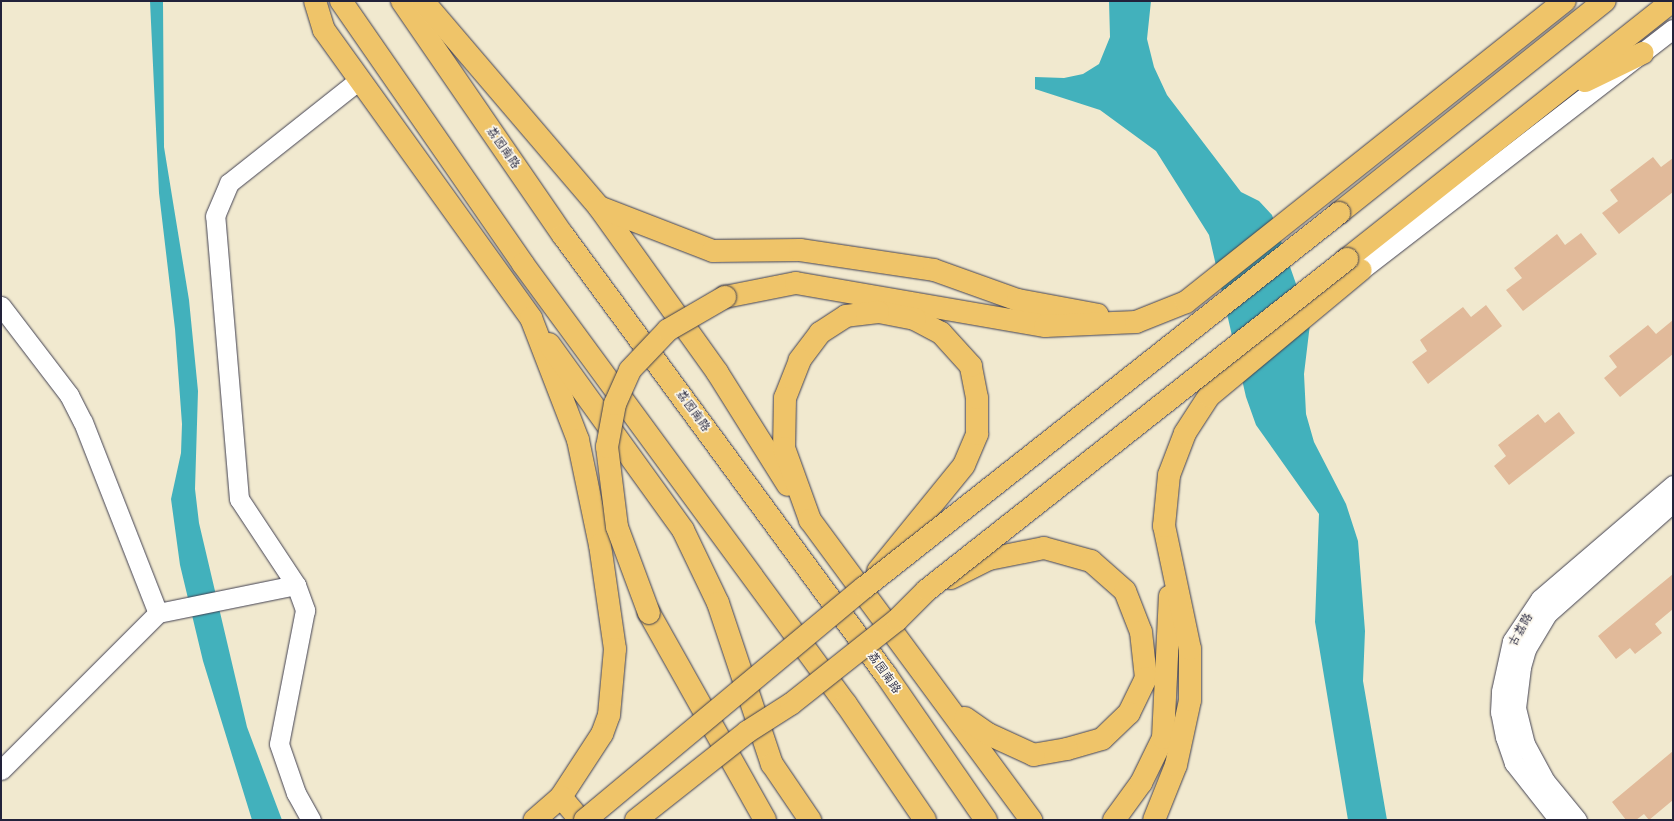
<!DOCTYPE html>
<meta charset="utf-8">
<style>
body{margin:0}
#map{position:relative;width:1674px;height:821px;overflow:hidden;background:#f1e9cf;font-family:Kalam,"LXGW WenKai TC",sans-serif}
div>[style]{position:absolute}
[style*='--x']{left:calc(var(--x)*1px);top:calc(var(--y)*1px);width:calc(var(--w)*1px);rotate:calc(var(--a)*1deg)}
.water>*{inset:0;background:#42b1bc}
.building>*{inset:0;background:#e1ba9a}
.roads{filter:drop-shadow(0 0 1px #414051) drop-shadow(0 0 1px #414051)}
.minor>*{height:19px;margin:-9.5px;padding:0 9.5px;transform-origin:9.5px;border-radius:9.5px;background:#fff}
.major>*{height:22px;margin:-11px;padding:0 11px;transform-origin:11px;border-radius:11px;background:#efc469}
.bridges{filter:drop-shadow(0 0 1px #414051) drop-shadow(0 0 1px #414051)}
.major-bridge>*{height:22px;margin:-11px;padding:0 11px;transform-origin:11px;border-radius:11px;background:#efc469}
span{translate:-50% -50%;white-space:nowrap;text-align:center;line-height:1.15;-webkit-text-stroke:3.5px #fbf7ec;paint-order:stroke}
.street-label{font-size:12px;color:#22223b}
.frame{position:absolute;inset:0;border:2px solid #22223b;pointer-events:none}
</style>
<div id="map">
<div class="water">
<i style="clip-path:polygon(150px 1px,163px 1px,164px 147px,189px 300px,198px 391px,195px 489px,199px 523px,247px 727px,282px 820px,252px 820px,203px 661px,180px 565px,171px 499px,181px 453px,182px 424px,175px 329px,159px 193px)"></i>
<i style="clip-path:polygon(1109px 1px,1151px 1px,1147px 39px,1154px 67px,1167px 95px,1241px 192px,1259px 201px,1272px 215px,1310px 324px,1304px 374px,1306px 414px,1314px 442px,1346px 504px,1358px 541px,1365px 631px,1363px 681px,1387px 820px,1348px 820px,1315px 622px,1319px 514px,1256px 425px,1246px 397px,1209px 235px,1156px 151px,1100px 110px,1035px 89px,1035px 77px,1064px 78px,1083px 74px,1099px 64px,1110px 37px)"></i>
</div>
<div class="building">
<i style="clip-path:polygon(1653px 157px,1661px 167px,1673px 158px,1673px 192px,1619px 234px,1602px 213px,1618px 201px,1610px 190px)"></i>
<i style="clip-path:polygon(1581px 233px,1597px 254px,1523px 311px,1506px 290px,1522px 278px,1514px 268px,1557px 234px,1565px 245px)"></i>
<i style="clip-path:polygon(1486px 305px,1502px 326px,1428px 384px,1412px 362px,1427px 351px,1420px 340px,1463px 307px,1471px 317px)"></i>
<i style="clip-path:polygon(1673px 320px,1673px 354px,1620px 397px,1604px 378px,1617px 367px,1609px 356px,1648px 325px,1656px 334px)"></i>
<i style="clip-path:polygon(1559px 412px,1575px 433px,1509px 485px,1494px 466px,1506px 456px,1498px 445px,1538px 414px,1545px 423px)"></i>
<i style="clip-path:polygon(1673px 574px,1673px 609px,1655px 624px,1662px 633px,1635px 654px,1630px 648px,1616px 659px,1598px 636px)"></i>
<i style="clip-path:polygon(1673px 751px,1673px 800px,1649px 820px,1644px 814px,1636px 820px,1626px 820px,1612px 802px)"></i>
</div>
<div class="roads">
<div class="minor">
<i style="--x:1361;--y:270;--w:394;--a:-37.7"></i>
<i style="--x:1;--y:306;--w:112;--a:52.6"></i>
<i style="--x:69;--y:395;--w:30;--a:63"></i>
<i style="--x:83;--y:422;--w:205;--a:68.6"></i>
<i style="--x:158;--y:613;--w:222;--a:135"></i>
<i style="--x:296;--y:585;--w:103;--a:-123.5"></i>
<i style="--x:239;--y:499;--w:284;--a:-94.8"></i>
<i style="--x:215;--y:216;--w:36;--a:-67"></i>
<i style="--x:229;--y:183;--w:166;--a:-38.4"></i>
<i style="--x:158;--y:613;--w:141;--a:-11.5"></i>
<i style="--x:296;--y:585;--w:27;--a:70"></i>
<i style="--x:305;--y:610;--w:136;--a:101"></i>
<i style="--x:279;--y:744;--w:52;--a:70.9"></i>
<i style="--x:296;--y:793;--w:31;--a:61"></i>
<i style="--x:1559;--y:820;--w:73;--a:-128.3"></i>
<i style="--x:1514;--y:763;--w:28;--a:-109"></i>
<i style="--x:1505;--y:737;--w:25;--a:-101"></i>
<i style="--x:1500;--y:712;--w:21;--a:-87"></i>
<i style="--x:1501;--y:691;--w:51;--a:-77.6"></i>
<i style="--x:1512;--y:641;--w:50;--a:-56.3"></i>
<i style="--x:1540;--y:599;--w:175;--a:-40.6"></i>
<i style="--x:1577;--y:820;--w:50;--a:-129.4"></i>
<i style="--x:1545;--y:781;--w:42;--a:-118.4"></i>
<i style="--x:1525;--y:744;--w:37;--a:-104"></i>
<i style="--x:1516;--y:708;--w:41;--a:-83"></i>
<i style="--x:1521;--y:667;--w:19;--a:-74"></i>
<i style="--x:1526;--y:649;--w:41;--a:-59"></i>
<i style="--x:1547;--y:614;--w:169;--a:-41.6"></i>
</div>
<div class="major">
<i style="--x:315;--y:1;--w:30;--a:73"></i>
<i style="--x:324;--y:30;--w:355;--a:54.3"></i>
<i style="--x:531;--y:318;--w:131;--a:68.9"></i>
<i style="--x:578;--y:440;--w:107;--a:78.2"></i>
<i style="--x:600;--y:545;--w:105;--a:81.8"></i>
<i style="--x:615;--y:649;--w:66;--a:95.2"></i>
<i style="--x:609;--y:715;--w:20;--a:110"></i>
<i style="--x:602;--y:734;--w:75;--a:123.1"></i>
<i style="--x:561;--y:797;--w:35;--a:139"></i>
<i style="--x:341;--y:1;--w:320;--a:55.3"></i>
<i style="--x:523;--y:264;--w:546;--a:53.72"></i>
<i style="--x:846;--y:704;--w:140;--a:55.7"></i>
<i style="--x:402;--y:1;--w:284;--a:55.5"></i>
<i style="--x:563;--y:235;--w:546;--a:53.72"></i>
<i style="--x:886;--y:675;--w:176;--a:55.4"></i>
<i style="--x:423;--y:1;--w:271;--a:49.5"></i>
<i style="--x:599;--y:207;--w:203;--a:54.4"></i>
<i style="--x:717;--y:372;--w:133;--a:57.9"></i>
<i style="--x:1585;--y:81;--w:64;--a:-25.8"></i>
<i style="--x:599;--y:207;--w:122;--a:21.1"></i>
<i style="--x:713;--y:251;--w:87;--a:-0.7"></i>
<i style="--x:800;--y:250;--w:135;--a:8.5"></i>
<i style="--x:934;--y:270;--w:89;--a:19.7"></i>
<i style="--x:1018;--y:300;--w:81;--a:10.6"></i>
<i style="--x:1339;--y:213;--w:340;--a:-38.6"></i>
<i style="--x:1347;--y:259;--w:415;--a:-38.4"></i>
<i style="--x:725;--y:297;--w:72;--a:-11.2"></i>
<i style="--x:796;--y:283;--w:253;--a:9.8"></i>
<i style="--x:1045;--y:326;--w:91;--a:-2.5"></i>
<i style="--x:1136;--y:322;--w:54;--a:-21.8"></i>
<i style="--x:1186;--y:302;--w:484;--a:-38.5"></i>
<i style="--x:549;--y:344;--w:229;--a:54.2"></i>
<i style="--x:683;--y:530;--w:81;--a:64.4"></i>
<i style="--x:718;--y:603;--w:170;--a:71.5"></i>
<i style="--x:772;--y:764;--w:68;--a:55.8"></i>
<i style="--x:878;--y:571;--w:136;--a:-50.9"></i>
<i style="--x:964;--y:465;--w:34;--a:-67"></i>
<i style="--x:977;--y:434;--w:36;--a:-90"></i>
<i style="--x:977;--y:398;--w:33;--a:-101"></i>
<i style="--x:971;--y:366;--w:45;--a:-132.3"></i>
<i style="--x:941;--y:333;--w:30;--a:-152"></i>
<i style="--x:915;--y:319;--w:38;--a:-169"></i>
<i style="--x:878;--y:312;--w:32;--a:173"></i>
<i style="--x:846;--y:316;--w:31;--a:147"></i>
<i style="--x:820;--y:333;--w:34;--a:127"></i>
<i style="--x:800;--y:360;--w:41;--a:111.5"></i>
<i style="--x:785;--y:398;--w:50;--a:91.1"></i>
<i style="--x:784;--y:448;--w:77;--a:70.1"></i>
<i style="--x:810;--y:520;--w:373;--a:53.6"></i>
<i style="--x:951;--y:578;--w:42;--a:-26.6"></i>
<i style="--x:989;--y:559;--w:56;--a:-11.3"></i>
<i style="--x:1044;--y:548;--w:49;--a:15.5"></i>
<i style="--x:1091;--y:561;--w:45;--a:41.4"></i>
<i style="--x:1125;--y:591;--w:44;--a:68.7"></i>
<i style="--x:1141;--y:632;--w:46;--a:83.8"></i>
<i style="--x:1146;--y:678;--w:39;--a:116"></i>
<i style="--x:1129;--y:713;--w:37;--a:136"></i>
<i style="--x:1102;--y:739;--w:36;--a:164"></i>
<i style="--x:1067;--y:749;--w:34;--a:170"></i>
<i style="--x:1034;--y:755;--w:51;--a:-155.5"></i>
<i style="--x:988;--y:734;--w:28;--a:-145"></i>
<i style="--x:649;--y:613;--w:237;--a:60.7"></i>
<i style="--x:561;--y:797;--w:30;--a:50"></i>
<i style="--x:1114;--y:820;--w:46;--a:-53.9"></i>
<i style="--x:1141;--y:783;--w:50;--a:-63.9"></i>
<i style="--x:1163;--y:738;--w:142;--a:-87.2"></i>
<i style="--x:1154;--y:820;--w:59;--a:-68.2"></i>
<i style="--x:1176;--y:765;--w:66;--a:-77.8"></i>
<i style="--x:1190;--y:700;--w:51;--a:-90"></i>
<i style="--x:1190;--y:649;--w:126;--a:-101.9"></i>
<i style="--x:1164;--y:526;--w:51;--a:-84.4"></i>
<i style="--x:1169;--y:475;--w:45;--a:-69.1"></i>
<i style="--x:1185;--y:433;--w:44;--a:-57"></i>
<i style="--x:1209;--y:396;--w:197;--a:-39.7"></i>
</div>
</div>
<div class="bridges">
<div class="major-bridge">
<i style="--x:649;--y:613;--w:92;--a:-110.4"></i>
<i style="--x:617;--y:527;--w:81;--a:-97.1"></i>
<i style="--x:607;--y:447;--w:44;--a:-79.5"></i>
<i style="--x:615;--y:404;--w:37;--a:-66"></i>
<i style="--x:630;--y:370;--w:55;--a:-46.5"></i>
<i style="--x:668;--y:330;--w:66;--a:-30.1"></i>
<i style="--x:585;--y:820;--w:364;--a:-39.8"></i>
<i style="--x:865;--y:587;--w:604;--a:-38.27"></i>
<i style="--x:636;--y:820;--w:142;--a:-38.4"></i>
<i style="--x:747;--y:732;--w:52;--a:-32.5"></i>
<i style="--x:791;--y:704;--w:135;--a:-38.4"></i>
<i style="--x:897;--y:620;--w:42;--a:-45"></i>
<i style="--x:927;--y:590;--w:535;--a:-38.24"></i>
</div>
</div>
<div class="street-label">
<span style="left:503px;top:148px;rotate:55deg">荔园南路</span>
<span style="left:693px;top:411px;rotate:54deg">荔园南路</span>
<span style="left:1521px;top:630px;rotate:-61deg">古荔路</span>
<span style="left:884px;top:673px;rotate:55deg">荔园南路</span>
</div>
<div class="frame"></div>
</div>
